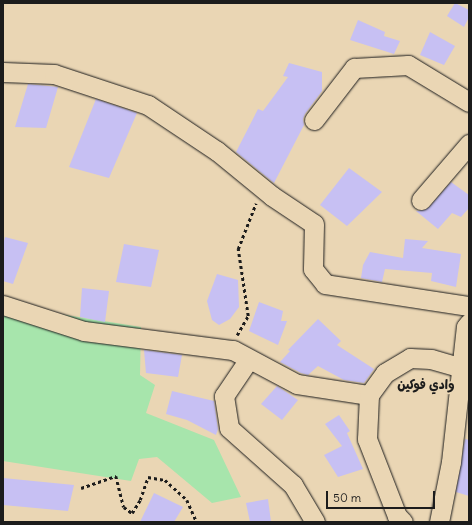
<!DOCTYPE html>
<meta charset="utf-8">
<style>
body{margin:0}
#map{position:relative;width:472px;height:525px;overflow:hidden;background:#ead6b4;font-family:Delius,"Playpen Sans Arabic",sans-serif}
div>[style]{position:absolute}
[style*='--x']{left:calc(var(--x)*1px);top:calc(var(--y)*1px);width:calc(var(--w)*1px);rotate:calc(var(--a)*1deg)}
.green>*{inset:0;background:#a7e5ac}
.building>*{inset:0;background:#c7c0f3}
.path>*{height:2.5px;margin-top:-1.25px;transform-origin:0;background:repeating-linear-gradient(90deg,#1c1c1c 0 3px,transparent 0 6px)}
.roads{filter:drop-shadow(0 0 1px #1c1c1c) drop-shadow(0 0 1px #1c1c1c)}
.minor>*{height:19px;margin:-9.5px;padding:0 9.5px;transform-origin:9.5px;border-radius:9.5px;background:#ead6b4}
span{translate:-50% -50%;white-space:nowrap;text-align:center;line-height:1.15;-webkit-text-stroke:3.5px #ead6b4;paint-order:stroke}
.quarter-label{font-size:13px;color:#1c1c1c;font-weight:700}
.frame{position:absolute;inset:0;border:4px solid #1c1c1c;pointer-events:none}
.scale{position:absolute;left:326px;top:491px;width:109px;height:18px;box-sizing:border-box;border:2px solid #1c1c1c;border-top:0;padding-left:5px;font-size:12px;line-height:14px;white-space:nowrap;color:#1c1c1c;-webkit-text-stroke:3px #ead6b4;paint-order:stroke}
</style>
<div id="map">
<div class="green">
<i style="clip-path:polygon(3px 305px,141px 327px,140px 375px,155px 385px,146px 413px,214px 440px,241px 497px,212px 503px,157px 457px,139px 459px,131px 481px,3px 461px)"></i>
</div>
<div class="building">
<i style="clip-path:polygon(455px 3px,469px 10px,469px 17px,464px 27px,447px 16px)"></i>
<i style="clip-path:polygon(358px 20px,385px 32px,384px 36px,400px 41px,394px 54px,350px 40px)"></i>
<i style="clip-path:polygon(430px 32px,455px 46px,444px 65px,420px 55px)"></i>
<i style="clip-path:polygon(289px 63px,322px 72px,322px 91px,305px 114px,303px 119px,304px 125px,274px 183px,236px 152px,258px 109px,263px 111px,288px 77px,283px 76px)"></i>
<i style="clip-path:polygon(28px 84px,58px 87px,46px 128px,15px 127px)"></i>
<i style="clip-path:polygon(96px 99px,137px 113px,109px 178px,69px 167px)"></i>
<i style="clip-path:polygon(349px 168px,382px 192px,347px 226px,320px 205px)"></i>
<i style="clip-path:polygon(451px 182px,469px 195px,469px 208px,461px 217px,452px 213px,438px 229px,416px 211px,424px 210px,429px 207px)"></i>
<i style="clip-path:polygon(5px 237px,28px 243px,13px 284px,3px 281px,3px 245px)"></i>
<i style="clip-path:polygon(405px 239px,428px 241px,422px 248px,461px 254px,456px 287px,431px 281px,432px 273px,385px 269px,382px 282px,361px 278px,363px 265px,370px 252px,403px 258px)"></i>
<i style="clip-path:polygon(124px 244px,159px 250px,151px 287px,116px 282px)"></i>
<i style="clip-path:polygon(217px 274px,238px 280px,239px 307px,230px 319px,219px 325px,212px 320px,207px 301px)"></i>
<i style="clip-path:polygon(82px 288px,109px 291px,105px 322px,80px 317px)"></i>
<i style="clip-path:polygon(259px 302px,283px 311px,281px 321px,287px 321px,278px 345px,249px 331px)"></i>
<i style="clip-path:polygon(318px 319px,341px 341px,337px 345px,374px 369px,364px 383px,344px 380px,318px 366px,308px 375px,301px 373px,280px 362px,290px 351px,288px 350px)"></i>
<i style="clip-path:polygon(144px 350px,182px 355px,178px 377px,146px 373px)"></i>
<i style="clip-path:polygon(277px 386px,298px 400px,282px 420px,261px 404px)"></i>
<i style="clip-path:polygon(172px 391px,214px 401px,218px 429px,216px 435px,187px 420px,166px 414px)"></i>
<i style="clip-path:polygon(339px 415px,350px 431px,347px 433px,363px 469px,338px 477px,324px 455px,342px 446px,325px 424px)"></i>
<i style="clip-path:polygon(465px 439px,469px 440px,469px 496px,456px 492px)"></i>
<i style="clip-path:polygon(3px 478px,74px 485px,68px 511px,3px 505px)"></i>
<i style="clip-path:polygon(154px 493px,183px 507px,174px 522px,140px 522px)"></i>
<i style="clip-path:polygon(268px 499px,271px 522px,250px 522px,246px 503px)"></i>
</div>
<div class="path">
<i style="--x:237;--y:335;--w:22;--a:-60"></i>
<i style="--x:248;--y:316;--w:68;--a:-98.5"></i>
<i style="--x:238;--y:249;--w:49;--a:-68.6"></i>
<i style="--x:81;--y:488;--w:37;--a:-19"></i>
<i style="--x:116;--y:476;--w:32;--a:76"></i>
<i style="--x:124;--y:507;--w:10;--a:37"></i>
<i style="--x:132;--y:513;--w:15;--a:-58"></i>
<i style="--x:140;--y:500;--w:24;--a:-71"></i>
<i style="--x:148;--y:477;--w:17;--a:10"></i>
<i style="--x:165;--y:480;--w:30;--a:42"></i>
<i style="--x:187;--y:500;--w:24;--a:66"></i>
</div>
<div class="roads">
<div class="minor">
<i style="--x:3;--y:72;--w:51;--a:2.2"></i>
<i style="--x:54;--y:74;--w:99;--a:18.3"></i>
<i style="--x:148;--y:105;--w:83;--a:33.7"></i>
<i style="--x:217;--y:151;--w:71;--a:39.3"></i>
<i style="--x:272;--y:196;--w:50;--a:33.7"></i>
<i style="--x:314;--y:224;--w:45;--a:91.3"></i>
<i style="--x:313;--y:269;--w:19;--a:51"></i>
<i style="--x:325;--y:284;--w:146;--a:8.7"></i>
<i style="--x:314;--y:120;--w:66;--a:-52.4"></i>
<i style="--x:354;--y:68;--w:54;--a:-3.2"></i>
<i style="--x:408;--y:65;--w:71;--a:31.2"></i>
<i style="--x:421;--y:200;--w:74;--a:-49.4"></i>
<i style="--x:3;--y:305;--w:85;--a:17.8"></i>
<i style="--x:84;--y:331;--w:150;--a:7.3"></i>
<i style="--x:233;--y:350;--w:72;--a:28"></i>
<i style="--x:297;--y:384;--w:73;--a:8.7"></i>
<i style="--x:369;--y:395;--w:44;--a:92.6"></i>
<i style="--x:367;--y:439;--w:83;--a:68.7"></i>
<i style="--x:397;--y:516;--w:8;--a:45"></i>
<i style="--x:249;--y:359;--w:45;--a:124"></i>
<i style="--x:224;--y:396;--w:32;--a:81"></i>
<i style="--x:229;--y:428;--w:86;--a:41.7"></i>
<i style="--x:293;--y:485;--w:43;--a:59.3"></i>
<i style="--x:369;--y:395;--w:27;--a:-54"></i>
<i style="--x:385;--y:373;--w:29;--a:-31"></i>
<i style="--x:410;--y:358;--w:21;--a:3"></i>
<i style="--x:431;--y:359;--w:32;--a:16"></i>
<i style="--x:439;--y:522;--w:61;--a:-78.7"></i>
<i style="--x:451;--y:462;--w:136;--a:-83.7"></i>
<i style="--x:466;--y:327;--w:5;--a:-53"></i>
</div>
</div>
<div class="quarter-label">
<span style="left:426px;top:385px">وادي فوكين</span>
</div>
<div class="frame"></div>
<div class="scale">50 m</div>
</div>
